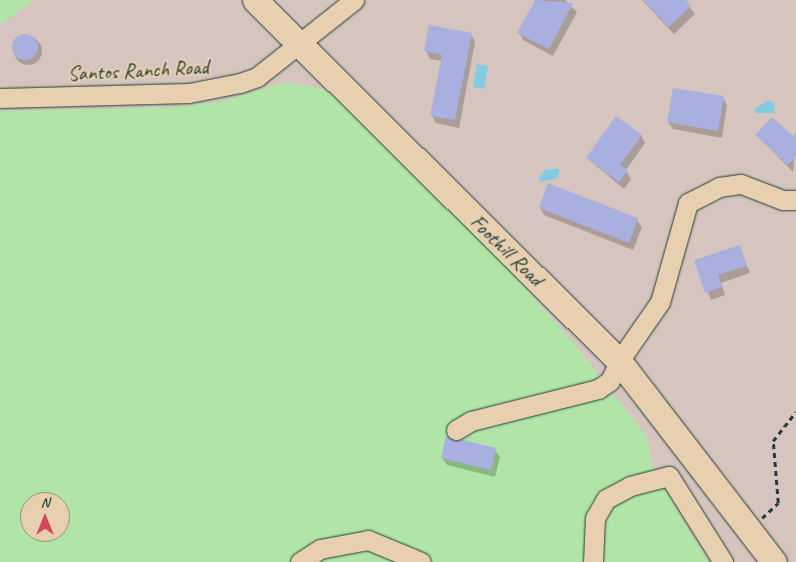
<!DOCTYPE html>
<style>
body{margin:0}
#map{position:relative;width:796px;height:562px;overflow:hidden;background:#d5c5be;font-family:Caveat,sans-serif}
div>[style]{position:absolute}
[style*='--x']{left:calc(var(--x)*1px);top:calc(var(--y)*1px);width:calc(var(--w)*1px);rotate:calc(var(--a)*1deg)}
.green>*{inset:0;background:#b0e5a7}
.water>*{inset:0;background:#81cce1}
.shadow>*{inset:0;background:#0003}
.round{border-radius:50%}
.building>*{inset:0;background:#a9afdf}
.path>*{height:2.5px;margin-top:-1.25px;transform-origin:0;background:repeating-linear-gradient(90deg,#1f3d34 0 5px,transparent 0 9px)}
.roads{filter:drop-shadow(0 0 1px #1f3d34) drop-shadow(0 0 1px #1f3d34)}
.minor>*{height:19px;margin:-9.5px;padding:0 9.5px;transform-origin:9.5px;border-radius:9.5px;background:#e8cfb0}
.major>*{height:25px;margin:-12.5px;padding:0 12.5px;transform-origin:12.5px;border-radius:12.5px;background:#e8cfb0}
span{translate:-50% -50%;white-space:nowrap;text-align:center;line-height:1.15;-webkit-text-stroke:4px #e8cfb0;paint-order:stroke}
.street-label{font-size:21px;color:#1f3d34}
.north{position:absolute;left:20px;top:492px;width:50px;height:50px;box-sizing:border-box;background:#e8cfb0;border:1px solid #98957e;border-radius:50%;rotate:0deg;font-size:14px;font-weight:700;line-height:20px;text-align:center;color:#1f3d34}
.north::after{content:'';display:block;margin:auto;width:18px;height:22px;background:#d1495b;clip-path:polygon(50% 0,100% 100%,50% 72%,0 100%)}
</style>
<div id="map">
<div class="green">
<i style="clip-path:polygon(0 0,33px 0,0 25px)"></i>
<i style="clip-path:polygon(evenodd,285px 82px,324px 89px,353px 113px,456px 210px,575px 345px,647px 437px,652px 467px,708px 562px,0 562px,0 111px,175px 107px,219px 102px,285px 82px,30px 502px,60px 502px,60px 532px,30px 532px,30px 502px)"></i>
</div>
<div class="water">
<i style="clip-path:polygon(477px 64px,488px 66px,484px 89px,473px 87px)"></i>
<i style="clip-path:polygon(769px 100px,774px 103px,775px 113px,756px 113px,754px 109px)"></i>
<i style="clip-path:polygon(546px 169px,559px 169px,559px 173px,556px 179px,541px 182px,538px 179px)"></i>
</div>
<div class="shadow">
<i style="clip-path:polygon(536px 0,565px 0,577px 12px,553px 56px,523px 40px,519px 33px)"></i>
<i style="clip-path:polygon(642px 0,684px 0,695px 14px,674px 34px)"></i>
<i style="clip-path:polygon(471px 34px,475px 42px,459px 128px,436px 123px,432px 116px,442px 61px,430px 59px,426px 51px)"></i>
<i class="round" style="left:14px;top:37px;width:28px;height:28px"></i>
<i style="clip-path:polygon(723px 98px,727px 105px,722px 138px,673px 129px,668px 122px)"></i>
<i style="clip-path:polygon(796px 134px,793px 172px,757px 135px,793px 138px)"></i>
<i style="clip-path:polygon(641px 135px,645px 143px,626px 170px,631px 179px,624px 189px,587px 158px)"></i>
<i style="clip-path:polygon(540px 208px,637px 220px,642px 227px,633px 250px,544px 215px)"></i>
<i style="clip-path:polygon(739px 246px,750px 273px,721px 283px,725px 295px,711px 300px,696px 261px)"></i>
<i style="clip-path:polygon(495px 450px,500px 457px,495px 477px,447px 465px,442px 458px)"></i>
</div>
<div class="building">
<i style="clip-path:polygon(535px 0,573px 3px,549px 49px,517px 33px)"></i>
<i style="clip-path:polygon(643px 0,686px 0,691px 6px,669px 27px)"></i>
<i style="clip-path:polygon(429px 25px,472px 33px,455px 120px,430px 116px,442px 55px,424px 51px)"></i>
<i class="round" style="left:12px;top:34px;width:26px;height:26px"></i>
<i style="clip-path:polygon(673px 88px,724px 96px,718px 131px,667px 122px)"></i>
<i style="clip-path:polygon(616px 116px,642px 135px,620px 165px,628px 170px,619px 182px,586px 158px)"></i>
<i style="clip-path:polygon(772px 117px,793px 136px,796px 132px,796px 156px,788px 165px,755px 135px)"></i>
<i style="clip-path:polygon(548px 183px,638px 218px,629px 243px,539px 208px)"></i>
<i style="clip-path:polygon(740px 245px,747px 266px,718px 275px,722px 287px,705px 293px,694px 260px)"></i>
<i style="clip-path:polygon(446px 436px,496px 448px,491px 470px,441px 458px)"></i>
</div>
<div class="path">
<i style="--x:762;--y:518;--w:22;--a:-43"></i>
<i style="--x:778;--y:503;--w:62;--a:-94.6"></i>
<i style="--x:773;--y:441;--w:37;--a:-52"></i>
</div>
<div class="roads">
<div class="minor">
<i style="--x:0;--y:98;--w:189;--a:-1.5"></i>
<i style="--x:189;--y:93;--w:52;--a:-11.1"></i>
<i style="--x:240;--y:83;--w:18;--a:-19"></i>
<i style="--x:257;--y:77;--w:124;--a:-38.4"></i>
<i style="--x:456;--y:430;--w:17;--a:-31"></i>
<i style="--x:471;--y:421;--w:131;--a:-14.1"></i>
<i style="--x:598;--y:389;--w:14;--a:-34"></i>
<i style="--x:610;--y:381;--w:22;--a:-66"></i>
<i style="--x:619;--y:361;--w:72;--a:-55.2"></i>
<i style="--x:660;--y:302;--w:103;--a:-74.2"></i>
<i style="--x:688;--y:203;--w:35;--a:-27"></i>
<i style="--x:719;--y:187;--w:22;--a:-8"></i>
<i style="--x:741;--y:184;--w:45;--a:20.9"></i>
<i style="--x:783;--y:200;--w:13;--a:0"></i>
<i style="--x:669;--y:476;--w:102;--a:57.9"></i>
<i style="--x:300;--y:562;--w:24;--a:-33"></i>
<i style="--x:320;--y:549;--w:49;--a:-10.6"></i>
<i style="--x:368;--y:540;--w:57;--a:22.5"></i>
<i style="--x:593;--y:562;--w:44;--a:-87.4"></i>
<i style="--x:595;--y:518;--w:22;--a:-60"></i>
<i style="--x:606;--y:499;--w:27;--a:-28"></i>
<i style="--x:630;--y:486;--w:40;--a:-14.4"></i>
</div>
<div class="major">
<i style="--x:255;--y:0;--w:513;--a:44.76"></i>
<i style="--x:619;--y:361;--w:254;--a:52.4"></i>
</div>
</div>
<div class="street-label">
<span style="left:138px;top:70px;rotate:-3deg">Santos Ranch Road</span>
<span style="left:507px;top:250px;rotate:44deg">Foothill Road</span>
</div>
<div class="north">N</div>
</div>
